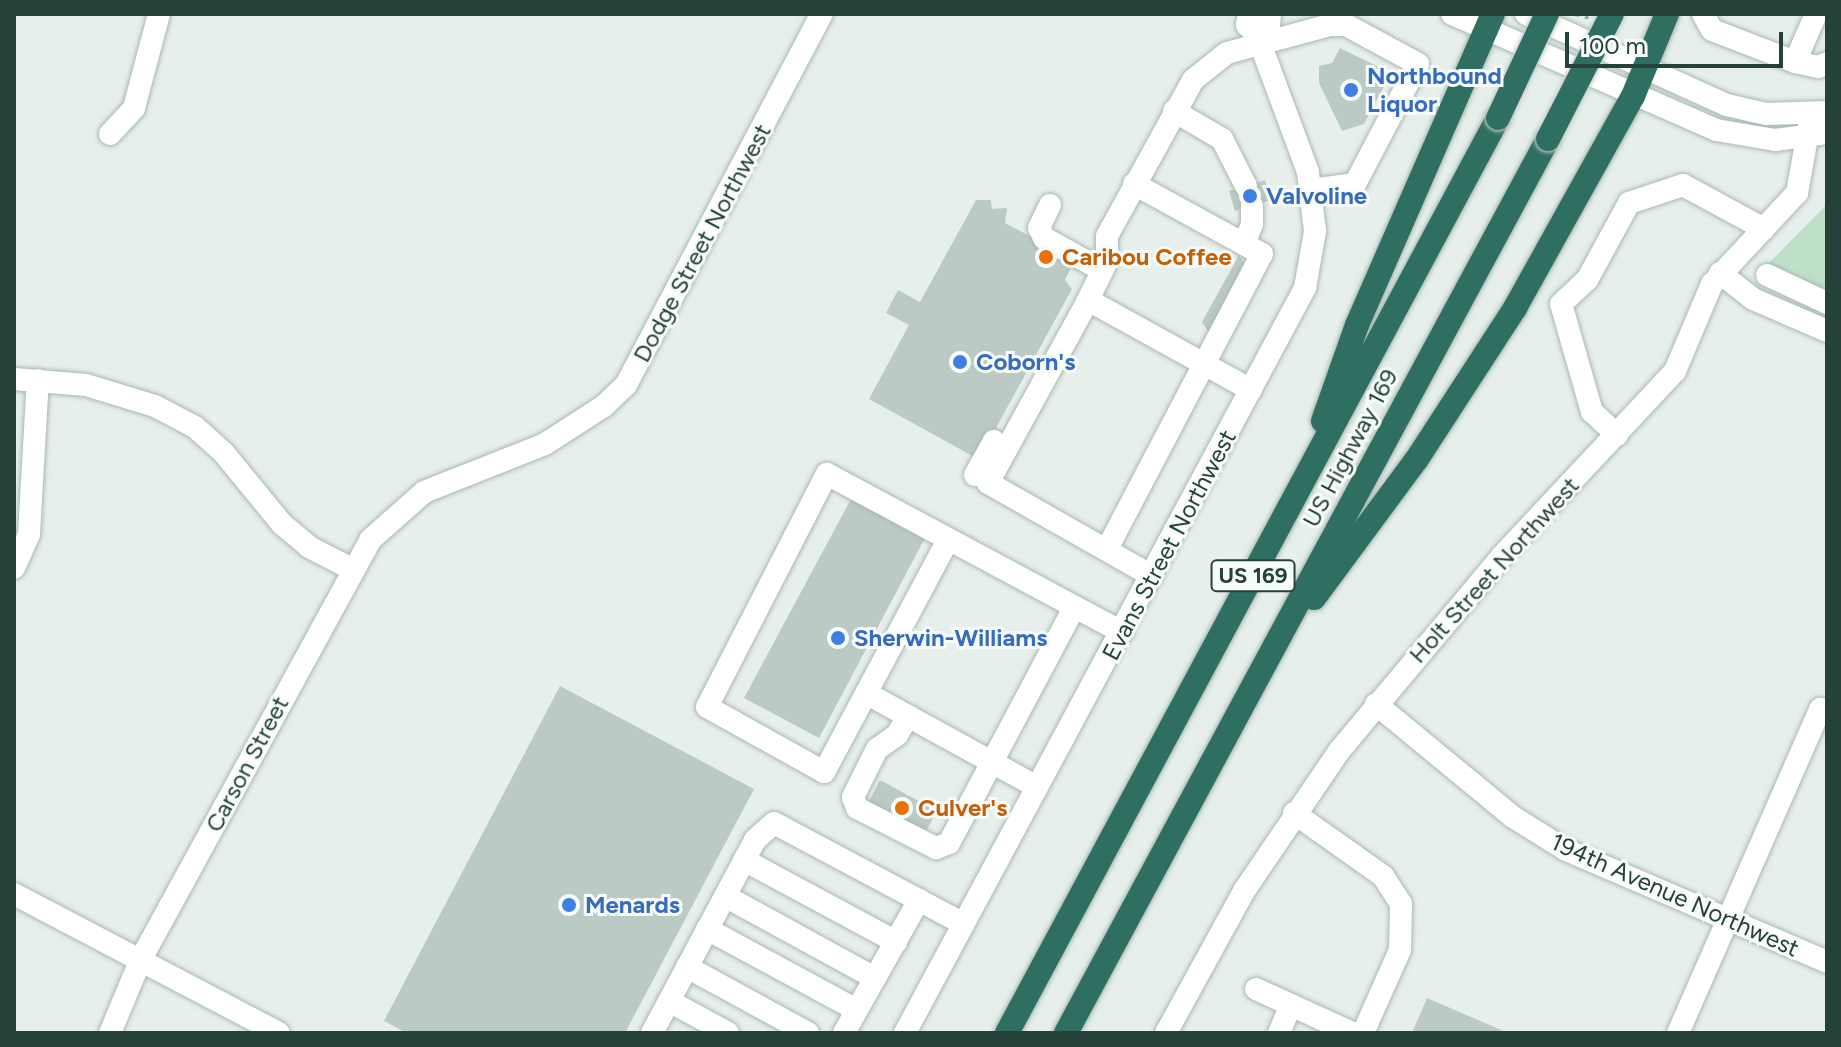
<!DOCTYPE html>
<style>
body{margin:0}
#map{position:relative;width:1841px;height:1047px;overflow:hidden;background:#e6efeb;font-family:Figtree,sans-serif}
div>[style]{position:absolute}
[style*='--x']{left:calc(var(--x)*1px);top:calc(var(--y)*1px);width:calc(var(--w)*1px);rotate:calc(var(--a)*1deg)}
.green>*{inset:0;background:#bfe0c8}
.building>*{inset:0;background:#bbcac4}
.path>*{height:3px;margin-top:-1.5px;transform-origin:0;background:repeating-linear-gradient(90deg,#86b3a5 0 4px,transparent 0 10px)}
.roads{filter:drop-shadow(0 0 2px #a8b8b2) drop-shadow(0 0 2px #a8b8b2)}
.minor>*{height:22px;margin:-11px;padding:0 11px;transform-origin:11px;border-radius:11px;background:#fff}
.highway>*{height:24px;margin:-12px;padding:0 12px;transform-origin:12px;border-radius:12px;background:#2f6f62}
.bridges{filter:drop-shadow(0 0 2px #c2cac8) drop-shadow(0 0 2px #c2cac8)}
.highway-bridge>*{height:24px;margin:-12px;padding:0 12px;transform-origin:12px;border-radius:12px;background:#2f6f62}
.dots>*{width:22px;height:22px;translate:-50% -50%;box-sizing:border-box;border:4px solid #f7fbf9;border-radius:50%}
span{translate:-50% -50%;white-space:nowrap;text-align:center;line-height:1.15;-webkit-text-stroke:6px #f7fbf9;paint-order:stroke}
.shield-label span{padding:2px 6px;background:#f7fbf9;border:2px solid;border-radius:6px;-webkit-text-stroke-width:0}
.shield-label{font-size:22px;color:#24423a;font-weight:700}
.shop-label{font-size:24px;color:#366cbe;font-weight:700}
.left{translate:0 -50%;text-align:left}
.street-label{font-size:24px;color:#24423a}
.food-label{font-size:24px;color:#c56008;font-weight:700}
.frame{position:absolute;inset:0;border:16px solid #24423a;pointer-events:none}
.scale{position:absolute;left:1565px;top:32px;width:218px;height:36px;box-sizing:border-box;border:4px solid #24423a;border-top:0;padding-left:10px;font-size:24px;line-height:28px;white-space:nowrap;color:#24423a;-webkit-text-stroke:6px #f7fbf9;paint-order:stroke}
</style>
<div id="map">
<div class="green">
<i style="clip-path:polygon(1827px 204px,1827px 297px,1764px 268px)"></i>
</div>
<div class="building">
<i style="clip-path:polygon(1340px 48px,1383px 69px,1387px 81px,1364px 124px,1342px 131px,1319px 83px,1319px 66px,1332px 63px)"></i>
<i style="clip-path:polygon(1265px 180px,1271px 200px,1235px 211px,1229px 191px)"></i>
<i style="clip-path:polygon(976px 200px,991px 200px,992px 209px,1007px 208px,1005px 223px,1075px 260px,1065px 280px,1072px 289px,996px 428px,1004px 433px,978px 459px,869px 399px,909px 325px,886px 313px,898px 290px,920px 302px)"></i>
<i style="clip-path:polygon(1239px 255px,1248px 270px,1212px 337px,1202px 322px)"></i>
<i style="clip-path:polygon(851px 499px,925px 538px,819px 738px,744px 698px)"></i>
<i style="clip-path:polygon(560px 686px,754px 789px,625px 1033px,407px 1033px,384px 1021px)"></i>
<i style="clip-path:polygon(880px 780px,937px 811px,924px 835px,867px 805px)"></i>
<i style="clip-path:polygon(1427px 998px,1508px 1033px,1412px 1033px)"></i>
</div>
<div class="path">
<i style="--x:1575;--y:14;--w:16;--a:15"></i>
</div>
<div class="roads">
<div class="minor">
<i style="--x:1452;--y:14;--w:288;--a:23.7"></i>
<i style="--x:1716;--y:130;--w:60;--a:9.6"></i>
<i style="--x:1775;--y:140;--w:52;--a:-7.7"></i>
<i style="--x:1526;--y:14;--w:221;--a:24.4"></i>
<i style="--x:1727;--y:105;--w:40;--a:13"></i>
<i style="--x:1766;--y:114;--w:61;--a:-1.9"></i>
<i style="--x:1703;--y:14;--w:18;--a:61"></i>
<i style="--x:1712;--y:30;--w:89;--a:21.1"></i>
<i style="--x:1795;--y:62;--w:24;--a:12"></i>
<i style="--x:1818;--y:67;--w:10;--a:-24"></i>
<i style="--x:1257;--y:35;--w:15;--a:-37"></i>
<i style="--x:1269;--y:26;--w:12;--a:-85"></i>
<i style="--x:1795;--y:62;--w:52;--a:-66.4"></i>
<i style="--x:1174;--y:111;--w:56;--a:30.3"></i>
<i style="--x:1222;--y:139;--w:53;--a:62.9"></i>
<i style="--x:110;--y:134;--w:35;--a:-47"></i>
<i style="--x:134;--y:108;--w:97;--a:-75.1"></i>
<i style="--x:1050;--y:205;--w:25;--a:116"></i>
<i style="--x:1039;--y:228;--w:11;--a:63"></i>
<i style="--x:1044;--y:238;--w:66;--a:28.9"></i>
<i style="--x:1244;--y:244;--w:22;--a:-68"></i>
<i style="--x:1252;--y:224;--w:18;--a:-90"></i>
<i style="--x:1720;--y:273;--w:42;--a:38.2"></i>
<i style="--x:1753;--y:299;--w:81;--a:23.4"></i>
<i style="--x:1767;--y:275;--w:66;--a:25"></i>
<i style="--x:1088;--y:300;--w:186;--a:28.9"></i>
<i style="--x:14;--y:379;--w:72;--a:4.8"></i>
<i style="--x:86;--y:385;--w:72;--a:16.9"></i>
<i style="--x:155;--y:406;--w:45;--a:27.7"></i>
<i style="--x:195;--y:427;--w:38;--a:42"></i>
<i style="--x:223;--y:452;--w:93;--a:50.7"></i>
<i style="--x:282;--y:524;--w:35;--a:40"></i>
<i style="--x:309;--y:547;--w:48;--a:27.1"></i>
<i style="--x:1617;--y:435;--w:34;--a:-137"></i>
<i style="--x:1592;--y:412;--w:112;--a:-106"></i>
<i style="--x:1561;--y:304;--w:35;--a:-43"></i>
<i style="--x:1587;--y:280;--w:88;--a:-61.4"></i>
<i style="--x:1629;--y:203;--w:57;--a:-18.4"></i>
<i style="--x:1683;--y:185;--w:92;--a:28.5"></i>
<i style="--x:975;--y:475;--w:39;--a:-61"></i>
<i style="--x:948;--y:540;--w:263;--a:118.1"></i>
<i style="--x:824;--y:772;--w:134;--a:-150.9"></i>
<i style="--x:707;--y:707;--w:262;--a:-62.8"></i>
<i style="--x:827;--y:474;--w:335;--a:28.2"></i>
<i style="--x:1107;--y:549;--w:333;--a:-62.3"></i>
<i style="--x:1262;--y:254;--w:146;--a:-151.3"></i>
<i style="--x:14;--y:568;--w:37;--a:-66"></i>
<i style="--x:29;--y:534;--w:154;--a:-86.7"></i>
<i style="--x:1152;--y:576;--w:189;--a:-150.4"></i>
<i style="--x:988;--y:483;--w:209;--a:-61.3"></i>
<i style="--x:1088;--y:300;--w:43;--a:-64"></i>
<i style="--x:1107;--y:261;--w:25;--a:-90"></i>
<i style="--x:1107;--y:236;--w:178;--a:-61.1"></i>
<i style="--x:1193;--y:80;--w:43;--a:-38.5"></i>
<i style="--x:1227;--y:53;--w:107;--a:-15.2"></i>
<i style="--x:1330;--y:25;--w:16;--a:0"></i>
<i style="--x:1346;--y:25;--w:82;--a:28.4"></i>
<i style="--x:1418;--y:64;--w:136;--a:117.7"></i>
<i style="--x:1355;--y:184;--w:44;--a:172.2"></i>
<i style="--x:866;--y:693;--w:195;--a:28.8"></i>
<i style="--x:1376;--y:704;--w:178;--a:39.5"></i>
<i style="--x:1513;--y:817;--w:62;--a:31.9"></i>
<i style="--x:1566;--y:850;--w:284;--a:23.2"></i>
<i style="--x:908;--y:716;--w:22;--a:120"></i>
<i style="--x:897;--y:735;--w:24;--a:145"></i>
<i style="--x:877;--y:749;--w:54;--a:116.6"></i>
<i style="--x:853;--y:797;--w:12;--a:70"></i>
<i style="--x:857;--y:808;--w:89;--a:26.9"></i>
<i style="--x:936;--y:848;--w:14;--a:-21"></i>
<i style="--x:949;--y:843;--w:266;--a:-62"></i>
<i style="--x:1294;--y:813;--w:109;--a:35.3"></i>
<i style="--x:1383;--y:876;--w:33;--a:57"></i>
<i style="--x:1401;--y:904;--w:46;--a:91.2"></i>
<i style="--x:1400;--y:950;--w:91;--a:114"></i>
<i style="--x:744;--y:860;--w:173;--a:28.3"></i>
<i style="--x:14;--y:894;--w:299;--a:27.7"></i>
<i style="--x:725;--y:896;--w:171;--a:28.7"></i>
<i style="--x:707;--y:929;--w:170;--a:28.4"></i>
<i style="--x:687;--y:967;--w:138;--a:28.6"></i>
<i style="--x:1256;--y:989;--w:106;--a:24.6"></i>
<i style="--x:669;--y:1001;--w:67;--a:28.5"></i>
<i style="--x:110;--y:1033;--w:80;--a:-67.3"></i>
<i style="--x:141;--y:959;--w:477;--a:-61.3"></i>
<i style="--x:370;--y:540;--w:72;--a:-41.6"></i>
<i style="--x:424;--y:492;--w:130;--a:-21.6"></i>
<i style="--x:545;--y:444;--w:70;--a:-32.8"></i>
<i style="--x:604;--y:406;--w:30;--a:-44"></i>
<i style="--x:626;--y:385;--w:420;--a:-62.2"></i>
<i style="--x:652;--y:1033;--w:219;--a:-61.9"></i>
<i style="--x:755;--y:840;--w:25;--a:-42"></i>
<i style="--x:774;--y:823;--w:215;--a:28"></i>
<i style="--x:844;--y:1033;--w:153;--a:-60.6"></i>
<i style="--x:905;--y:1033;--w:846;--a:-61.77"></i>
<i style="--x:1305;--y:288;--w:58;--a:-80"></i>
<i style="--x:1315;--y:231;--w:59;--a:-96.8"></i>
<i style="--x:1308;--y:172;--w:146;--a:-110.4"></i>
<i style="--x:1257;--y:35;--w:14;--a:-135"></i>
<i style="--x:1247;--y:25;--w:11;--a:-80"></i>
<i style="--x:1166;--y:1033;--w:162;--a:-61.2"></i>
<i style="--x:1244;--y:891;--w:171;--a:-55.8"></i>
<i style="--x:1340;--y:750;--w:253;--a:-50.1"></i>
<i style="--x:1502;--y:556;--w:253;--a:-46.9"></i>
<i style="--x:1675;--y:371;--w:95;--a:-67"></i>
<i style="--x:1712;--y:284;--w:125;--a:-47"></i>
<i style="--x:1797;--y:193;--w:79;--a:-79.8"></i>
<i style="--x:1279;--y:1033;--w:30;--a:-67"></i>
<i style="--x:1678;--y:1033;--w:354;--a:-66.3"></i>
</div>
<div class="highway">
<i style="--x:1323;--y:421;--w:102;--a:-70.5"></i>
<i style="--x:1357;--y:325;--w:339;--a:-66.4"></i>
<i style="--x:1314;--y:598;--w:173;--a:-53.5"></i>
<i style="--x:1417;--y:459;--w:180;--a:-57"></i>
<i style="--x:1515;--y:308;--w:243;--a:-60.9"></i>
<i style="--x:1633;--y:96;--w:89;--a:-67.5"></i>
<i style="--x:1007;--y:1033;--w:1038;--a:-61.78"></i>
<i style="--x:1066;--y:1033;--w:1016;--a:-61.67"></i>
</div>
</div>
<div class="bridges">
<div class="highway-bridge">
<i style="--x:1498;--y:118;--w:115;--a:-64.8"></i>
<i style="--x:1548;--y:139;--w:140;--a:-62.9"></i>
</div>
</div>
<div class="dots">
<i style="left:1351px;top:90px;background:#3f7fe0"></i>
<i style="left:1250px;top:196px;background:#3f7fe0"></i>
<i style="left:1046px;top:257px;background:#e8710a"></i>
<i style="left:960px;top:362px;background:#3f7fe0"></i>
<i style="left:838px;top:638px;background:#3f7fe0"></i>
<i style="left:902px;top:808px;background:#e8710a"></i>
<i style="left:569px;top:905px;background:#3f7fe0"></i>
</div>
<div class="shield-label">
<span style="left:1253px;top:576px">US 169</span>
</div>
<div class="shop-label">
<span class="left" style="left:1367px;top:90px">Northbound<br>Liquor</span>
<span class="left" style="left:1266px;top:196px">Valvoline</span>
<span class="left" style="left:976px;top:362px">Coborn's</span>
<span class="left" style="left:854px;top:638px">Sherwin-Williams</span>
<span class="left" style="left:585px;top:905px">Menards</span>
</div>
<div class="street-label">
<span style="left:702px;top:243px;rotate:-62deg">Dodge Street Northwest</span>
<span style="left:1350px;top:448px;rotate:-62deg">US Highway 169</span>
<span style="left:1169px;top:545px;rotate:-62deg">Evans Street Northwest</span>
<span style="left:1494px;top:570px;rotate:-48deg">Holt Street Northwest</span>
<span style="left:247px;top:764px;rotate:-62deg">Carson Street</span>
<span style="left:1675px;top:895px;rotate:24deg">194th Avenue Northwest</span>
</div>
<div class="food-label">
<span class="left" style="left:1062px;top:257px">Caribou Coffee</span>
<span class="left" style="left:918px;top:808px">Culver's</span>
</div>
<div class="frame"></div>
<div class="scale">100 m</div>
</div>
